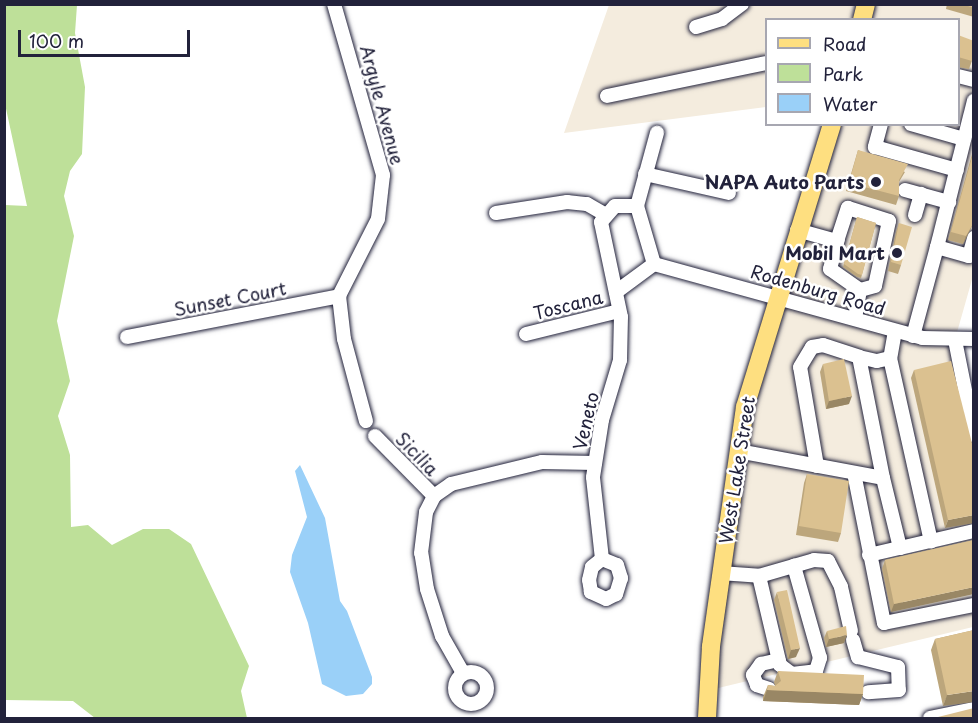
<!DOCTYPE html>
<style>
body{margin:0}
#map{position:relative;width:978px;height:723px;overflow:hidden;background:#fff;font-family:"Playpen Sans",sans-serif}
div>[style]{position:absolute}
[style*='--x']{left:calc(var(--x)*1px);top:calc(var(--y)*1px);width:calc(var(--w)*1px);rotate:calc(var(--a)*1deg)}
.built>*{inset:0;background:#f4ecde}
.green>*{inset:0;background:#bee099}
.water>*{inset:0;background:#9ad0f8}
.roads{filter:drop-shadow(0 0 2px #22223b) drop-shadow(0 0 2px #22223b)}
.minor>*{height:14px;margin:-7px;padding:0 7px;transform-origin:7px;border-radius:7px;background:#fff}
.minor>.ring{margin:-7px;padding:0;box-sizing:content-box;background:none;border:14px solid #fff;border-radius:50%}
.major>*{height:18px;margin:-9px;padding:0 9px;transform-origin:9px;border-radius:9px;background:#fedf80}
.wall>*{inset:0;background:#bca67c}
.shaded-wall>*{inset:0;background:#998765}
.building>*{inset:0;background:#dbc190}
.dots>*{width:16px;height:16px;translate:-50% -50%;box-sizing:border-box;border:3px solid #fff;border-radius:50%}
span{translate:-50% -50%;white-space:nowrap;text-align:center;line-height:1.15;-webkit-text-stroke:5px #fff;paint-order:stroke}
.street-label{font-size:18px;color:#22223b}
.poi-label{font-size:18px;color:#22223b;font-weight:700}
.right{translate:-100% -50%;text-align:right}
.frame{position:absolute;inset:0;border:6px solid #22223b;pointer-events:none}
.legend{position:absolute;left:765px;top:18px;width:195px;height:108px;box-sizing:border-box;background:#fff;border:2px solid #a7a7b1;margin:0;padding:8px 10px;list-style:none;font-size:18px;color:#22223b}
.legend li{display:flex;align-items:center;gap:12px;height:30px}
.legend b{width:30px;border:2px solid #a7a7b1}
.scale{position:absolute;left:18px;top:30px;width:172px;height:27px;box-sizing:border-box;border:3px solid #22223b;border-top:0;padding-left:8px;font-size:18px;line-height:21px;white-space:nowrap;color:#22223b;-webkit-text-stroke:4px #fff;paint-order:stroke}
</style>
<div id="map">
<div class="built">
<i style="clip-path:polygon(609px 5px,861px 5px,856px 19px,766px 20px,766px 107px,564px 133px)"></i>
<i style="clip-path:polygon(869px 5px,973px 5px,973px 276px,956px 336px,923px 335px,781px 294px,835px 125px,958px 124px,958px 20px,865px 19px)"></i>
<i style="clip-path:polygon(780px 302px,959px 344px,974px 412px,973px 627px,710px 690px,749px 410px)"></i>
</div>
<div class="green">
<i style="clip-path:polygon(4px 5px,77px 5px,75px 33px,85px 87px,82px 154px,70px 171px,64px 196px,74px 236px,57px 321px,70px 381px,58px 416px,70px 455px,71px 527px,88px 525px,112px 545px,143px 529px,169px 529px,191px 544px,249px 666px,241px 691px,247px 718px,95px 718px,73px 701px,5px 700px,5px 205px,27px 206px,5px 104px)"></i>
</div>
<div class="water">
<i style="clip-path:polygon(300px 465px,325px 518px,340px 601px,347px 611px,372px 677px,372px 684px,363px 694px,346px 696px,322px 684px,308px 623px,290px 572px,292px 555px,307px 517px,295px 471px)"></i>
</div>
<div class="roads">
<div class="minor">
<i style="--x:334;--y:4;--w:178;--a:74"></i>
<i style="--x:383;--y:175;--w:44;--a:96.5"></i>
<i style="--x:378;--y:219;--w:86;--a:116.9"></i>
<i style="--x:339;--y:296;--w:43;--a:83.4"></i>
<i style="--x:344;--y:339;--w:85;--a:75"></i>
<i style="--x:696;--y:27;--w:27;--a:-17"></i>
<i style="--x:722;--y:19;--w:25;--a:-37"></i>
<i style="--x:958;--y:76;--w:16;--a:14"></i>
<i style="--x:607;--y:96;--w:162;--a:-11.7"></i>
<i style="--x:881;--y:124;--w:24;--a:105"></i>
<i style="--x:875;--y:147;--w:85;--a:15.7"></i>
<i style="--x:911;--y:124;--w:55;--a:15.8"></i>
<i style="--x:645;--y:174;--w:86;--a:12.7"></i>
<i style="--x:905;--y:190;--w:46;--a:15.3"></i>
<i style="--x:637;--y:206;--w:60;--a:73.7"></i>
<i style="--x:496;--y:213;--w:72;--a:-8.8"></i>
<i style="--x:567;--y:202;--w:20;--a:6"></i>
<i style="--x:587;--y:204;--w:20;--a:30"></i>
<i style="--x:915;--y:215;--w:22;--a:-74"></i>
<i style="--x:797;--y:230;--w:41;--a:15.4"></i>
<i style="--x:837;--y:241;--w:35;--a:-72"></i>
<i style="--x:848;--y:208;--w:43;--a:17.6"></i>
<i style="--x:889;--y:221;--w:66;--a:102.2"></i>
<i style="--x:875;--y:286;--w:16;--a:165"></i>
<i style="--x:860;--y:290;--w:29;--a:100"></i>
<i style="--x:838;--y:239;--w:31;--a:105"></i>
<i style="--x:830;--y:269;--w:37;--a:35"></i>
<i style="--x:937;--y:247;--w:151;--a:-75.8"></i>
<i style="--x:654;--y:264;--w:278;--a:15.4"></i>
<i style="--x:922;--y:338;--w:52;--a:1.1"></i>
<i style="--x:616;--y:292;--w:47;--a:-36.4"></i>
<i style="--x:895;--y:331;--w:27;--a:100"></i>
<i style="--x:890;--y:358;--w:188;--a:77.4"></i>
<i style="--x:931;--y:541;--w:44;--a:-13.1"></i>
<i style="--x:526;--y:334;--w:96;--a:-13.9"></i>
<i style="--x:913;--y:336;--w:92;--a:-74.9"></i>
<i style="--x:937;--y:247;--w:33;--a:16"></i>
<i style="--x:969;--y:256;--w:19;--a:-74"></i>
<i style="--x:127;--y:337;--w:216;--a:-10.9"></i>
<i style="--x:955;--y:340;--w:97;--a:78.7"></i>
<i style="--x:375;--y:436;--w:84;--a:45.5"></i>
<i style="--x:738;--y:451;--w:147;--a:10.5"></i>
<i style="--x:883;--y:478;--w:72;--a:76.3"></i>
<i style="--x:900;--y:548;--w:32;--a:-13"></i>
<i style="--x:817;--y:466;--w:100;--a:-99.7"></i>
<i style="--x:800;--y:367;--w:23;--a:-59"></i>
<i style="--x:812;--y:347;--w:11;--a:-10"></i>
<i style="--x:823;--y:345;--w:38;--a:18"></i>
<i style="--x:854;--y:473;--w:153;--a:78.7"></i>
<i style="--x:884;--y:623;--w:92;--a:-11.3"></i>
<i style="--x:883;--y:478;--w:123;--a:-101.2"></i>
<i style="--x:859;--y:357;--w:18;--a:13"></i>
<i style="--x:877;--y:361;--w:13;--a:-13"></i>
<i style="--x:869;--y:555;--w:32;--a:-13"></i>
<i style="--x:602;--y:559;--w:16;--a:22"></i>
<i style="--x:617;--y:565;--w:14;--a:73"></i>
<i style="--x:621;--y:578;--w:17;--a:107"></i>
<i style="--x:616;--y:594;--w:11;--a:153"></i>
<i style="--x:606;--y:599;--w:17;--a:-155"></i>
<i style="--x:591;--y:592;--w:12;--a:-99"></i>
<i style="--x:589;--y:580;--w:13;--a:-77"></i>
<i style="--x:592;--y:567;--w:13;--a:-39"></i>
<i style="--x:602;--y:559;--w:82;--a:-96.3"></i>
<i style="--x:593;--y:477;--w:58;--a:-81"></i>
<i style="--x:602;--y:420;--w:63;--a:-73.3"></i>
<i style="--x:620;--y:360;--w:43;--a:-88.7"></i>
<i style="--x:621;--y:317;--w:97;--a:-101.9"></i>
<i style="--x:601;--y:222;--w:21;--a:-49"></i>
<i style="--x:615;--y:206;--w:22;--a:0"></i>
<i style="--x:637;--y:206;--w:76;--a:-74.7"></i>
<i style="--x:720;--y:573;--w:39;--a:4"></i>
<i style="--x:759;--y:576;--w:57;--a:-16.2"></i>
<i style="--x:814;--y:560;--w:14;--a:4"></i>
<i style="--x:828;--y:561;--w:29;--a:63"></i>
<i style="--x:841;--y:587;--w:45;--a:77.2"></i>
<i style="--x:759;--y:576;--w:91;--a:76.7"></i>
<i style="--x:780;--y:665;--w:15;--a:37"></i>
<i style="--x:792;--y:674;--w:24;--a:-7"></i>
<i style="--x:816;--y:671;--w:14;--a:-73"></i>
<i style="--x:820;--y:658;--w:96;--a:-105.8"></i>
<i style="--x:853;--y:640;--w:18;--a:74"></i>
<i style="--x:858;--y:657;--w:41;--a:14"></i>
<i style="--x:898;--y:667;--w:23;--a:88"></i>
<i style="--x:899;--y:690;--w:31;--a:176"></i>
<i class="ring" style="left:455px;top:672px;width:18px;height:18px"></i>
<i style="--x:463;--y:673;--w:43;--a:-119.6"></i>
<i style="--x:442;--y:636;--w:49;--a:-107.7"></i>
<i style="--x:427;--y:589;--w:36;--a:-99"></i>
<i style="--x:421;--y:553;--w:41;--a:-83"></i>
<i style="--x:426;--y:512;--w:18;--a:-63"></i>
<i style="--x:434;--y:496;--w:21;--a:-35"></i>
<i style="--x:451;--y:484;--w:94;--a:-13.6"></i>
<i style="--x:542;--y:462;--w:53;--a:1.1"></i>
<i style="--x:769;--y:689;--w:13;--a:-162"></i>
<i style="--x:757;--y:685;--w:11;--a:-112"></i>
<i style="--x:753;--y:675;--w:14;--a:-54"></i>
<i style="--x:761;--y:664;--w:18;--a:-13"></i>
<i style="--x:930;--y:718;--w:45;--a:-11.6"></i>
</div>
<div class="major">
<i style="--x:862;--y:20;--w:16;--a:-76"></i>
<i style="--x:707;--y:718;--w:72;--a:-86.8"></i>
<i style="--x:711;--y:646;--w:241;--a:-81.9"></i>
<i style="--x:745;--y:407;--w:296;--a:-72.9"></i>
</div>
</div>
<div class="wall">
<i style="clip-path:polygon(947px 4px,974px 4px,974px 17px,946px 9px)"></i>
<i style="clip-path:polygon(958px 35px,974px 55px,969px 69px,958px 67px)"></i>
<i style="clip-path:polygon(974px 147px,974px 222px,963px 244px,948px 240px)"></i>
<i style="clip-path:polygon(858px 150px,905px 172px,899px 182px,899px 196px,896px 205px,846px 191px)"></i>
<i style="clip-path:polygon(857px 217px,876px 223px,861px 278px,857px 277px,843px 267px)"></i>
<i style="clip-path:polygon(899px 223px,901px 265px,898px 274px,888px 271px,896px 232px)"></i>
<i style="clip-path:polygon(823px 364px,849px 404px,826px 409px,820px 372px)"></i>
<i style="clip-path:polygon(914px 370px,974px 451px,945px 528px,911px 378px)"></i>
<i style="clip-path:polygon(807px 474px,841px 533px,838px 542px,796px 535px,804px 483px)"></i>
<i style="clip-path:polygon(974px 540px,891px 612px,882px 569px,885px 560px)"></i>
<i style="clip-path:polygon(777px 592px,796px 657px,788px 659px,774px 600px)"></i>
<i style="clip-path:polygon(974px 630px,943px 706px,931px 650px,935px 639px)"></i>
<i style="clip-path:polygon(827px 631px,844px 643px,826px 647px,824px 638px)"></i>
<i style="clip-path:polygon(778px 671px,863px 694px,859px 705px,763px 701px,763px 697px,768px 685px,775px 686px,774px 682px)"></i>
</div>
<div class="shaded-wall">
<i style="clip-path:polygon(974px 222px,963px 244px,966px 236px)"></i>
<i style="clip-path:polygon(852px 396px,849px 404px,826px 409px,829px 401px)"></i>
<i style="clip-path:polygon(974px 515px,974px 523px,945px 528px,948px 520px)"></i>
<i style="clip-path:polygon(974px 587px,974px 594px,891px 612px,894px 604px)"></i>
<i style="clip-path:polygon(847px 635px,844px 643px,826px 647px,829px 639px)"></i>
<i style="clip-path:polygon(800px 648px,796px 657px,788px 659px,791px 650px)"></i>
<i style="clip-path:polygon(767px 690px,863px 694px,859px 705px,763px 701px)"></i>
<i style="clip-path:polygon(974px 691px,974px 702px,943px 706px,947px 695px)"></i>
</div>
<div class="building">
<i style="clip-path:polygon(962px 4px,974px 4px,974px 8px)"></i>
<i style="clip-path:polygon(958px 35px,974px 41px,974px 55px,972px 61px,958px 57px)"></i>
<i style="clip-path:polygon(858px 150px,908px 164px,899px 180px,899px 196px,849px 183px)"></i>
<i style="clip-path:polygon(974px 150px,974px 222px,966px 236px,951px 232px)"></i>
<i style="clip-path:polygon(857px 217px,876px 223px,862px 275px,858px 274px,844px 264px)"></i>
<i style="clip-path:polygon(899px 223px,912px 227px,901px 265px,891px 262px)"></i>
<i style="clip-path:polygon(844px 359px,852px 396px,829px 401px,823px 364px)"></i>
<i style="clip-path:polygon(951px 361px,974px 451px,974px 515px,948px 520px,914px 370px)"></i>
<i style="clip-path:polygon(807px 474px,849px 481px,841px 533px,799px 526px)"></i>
<i style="clip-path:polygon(974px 540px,974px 587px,894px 604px,885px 560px)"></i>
<i style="clip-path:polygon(787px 590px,800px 648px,791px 650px,777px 592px)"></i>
<i style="clip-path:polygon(846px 626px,847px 635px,829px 639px,827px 631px)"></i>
<i style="clip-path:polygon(974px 630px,974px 691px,947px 695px,935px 639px)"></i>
<i style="clip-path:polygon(778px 671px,864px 675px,863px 694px,767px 690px,768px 685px,775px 686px,781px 681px)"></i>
<i style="clip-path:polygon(974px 708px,974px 718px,939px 718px,938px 717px)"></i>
</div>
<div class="dots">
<i style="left:876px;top:182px;background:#22223b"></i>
<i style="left:897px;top:253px;background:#22223b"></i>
</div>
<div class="street-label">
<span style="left:382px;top:105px;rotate:75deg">Argyle Avenue</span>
<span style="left:818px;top:290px;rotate:16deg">Rodenburg Road</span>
<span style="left:230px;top:299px;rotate:-11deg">Sunset Court</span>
<span style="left:568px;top:305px;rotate:-14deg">Toscana</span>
<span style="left:586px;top:421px;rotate:-77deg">Veneto</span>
<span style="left:417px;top:454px;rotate:46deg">Sicilia</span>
<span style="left:737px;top:470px;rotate:-81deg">West Lake Street</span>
</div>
<div class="poi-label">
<span class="right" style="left:864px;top:182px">NAPA Auto Parts</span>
<span class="right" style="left:885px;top:253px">Mobil Mart</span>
</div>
<div class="frame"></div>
<ul class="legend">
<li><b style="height:8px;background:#fedf80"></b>Road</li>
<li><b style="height:16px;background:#bee099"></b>Park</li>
<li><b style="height:16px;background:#9ad0f8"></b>Water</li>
</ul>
<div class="scale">100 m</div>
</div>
